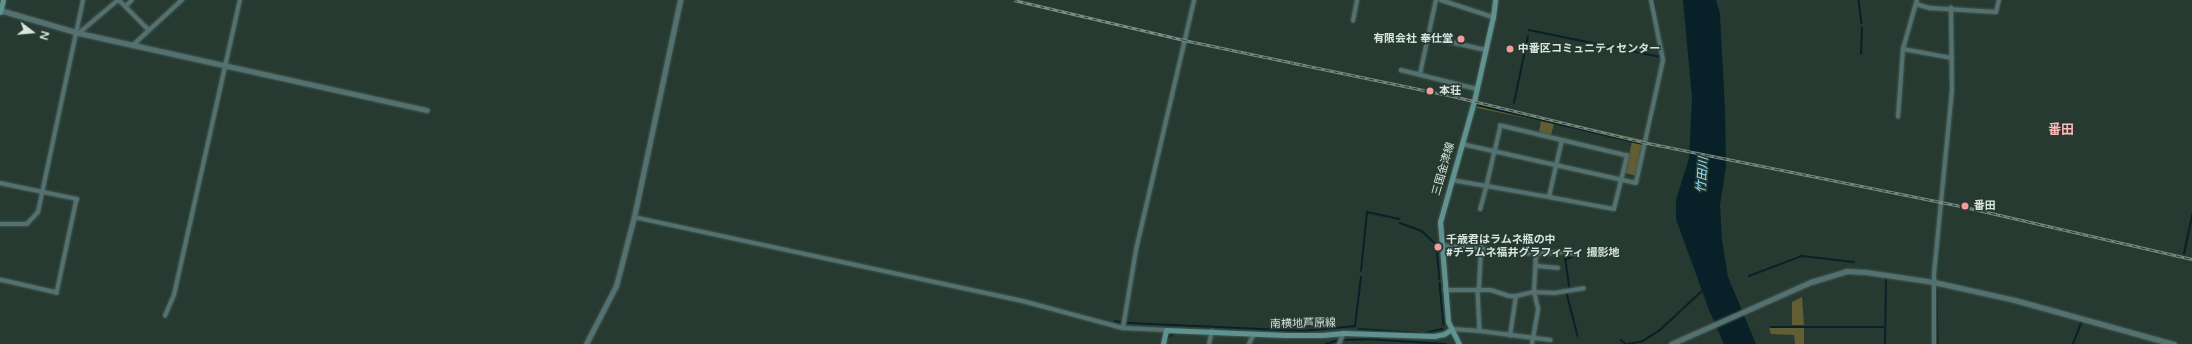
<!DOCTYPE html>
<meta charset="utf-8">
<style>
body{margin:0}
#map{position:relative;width:2192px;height:344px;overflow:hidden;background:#263a31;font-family:"Varela Round","Noto Sans JP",sans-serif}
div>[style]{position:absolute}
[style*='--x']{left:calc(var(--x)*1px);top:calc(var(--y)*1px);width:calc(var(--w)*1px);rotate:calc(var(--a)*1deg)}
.green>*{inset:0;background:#605e32}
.water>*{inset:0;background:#082028}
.stream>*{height:1.5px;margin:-0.75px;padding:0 0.75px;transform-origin:0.75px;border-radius:0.75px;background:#082028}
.roads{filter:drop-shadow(0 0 1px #465850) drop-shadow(0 0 1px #465850)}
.minor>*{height:3.5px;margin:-1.75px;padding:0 1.75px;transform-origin:1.75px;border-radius:1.75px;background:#527170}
.tertiary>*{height:4.5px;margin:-2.25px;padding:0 2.25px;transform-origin:2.25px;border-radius:2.25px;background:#527170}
.secondary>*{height:5px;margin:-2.5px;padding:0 2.5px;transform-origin:2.5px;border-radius:2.5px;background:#5f9391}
.rail>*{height:3px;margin-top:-1.5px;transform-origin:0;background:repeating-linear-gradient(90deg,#263a31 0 4.5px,#7d8d85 0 9px);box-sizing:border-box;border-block:1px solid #7d8d85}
.dots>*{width:11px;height:11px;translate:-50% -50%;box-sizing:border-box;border:2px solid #263a31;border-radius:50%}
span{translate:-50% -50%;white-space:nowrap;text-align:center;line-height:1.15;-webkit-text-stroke:3px #263a31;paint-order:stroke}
.poi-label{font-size:11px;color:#d8e3dd;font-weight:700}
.right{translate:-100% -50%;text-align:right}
.left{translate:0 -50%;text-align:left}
.street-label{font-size:11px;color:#d8e3dd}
.water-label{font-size:12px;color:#90e2fe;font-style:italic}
.quarter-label{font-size:13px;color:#fcb7b6;font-weight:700}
.north{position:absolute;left:12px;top:12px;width:40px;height:40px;-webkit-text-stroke:3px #263a31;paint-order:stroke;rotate:106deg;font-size:11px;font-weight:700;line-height:16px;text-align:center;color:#d8e3dd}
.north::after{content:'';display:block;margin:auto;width:14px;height:18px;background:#d8e3dd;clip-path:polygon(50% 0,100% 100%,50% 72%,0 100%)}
</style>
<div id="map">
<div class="green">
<i style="clip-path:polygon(1478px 104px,1644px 140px,1637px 176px,1625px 173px,1632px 142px,1554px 124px,1551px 135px,1539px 132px,1541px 121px,1477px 108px)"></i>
<i style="clip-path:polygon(1802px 297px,1804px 325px,1792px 325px,1792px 302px)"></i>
<i style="clip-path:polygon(1769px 328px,1804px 328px,1804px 344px,1795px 344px,1794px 335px,1771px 334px)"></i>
</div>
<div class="water">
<i style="clip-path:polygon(1683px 0,1716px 0,1720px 14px,1725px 109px,1726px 167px,1720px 205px,1722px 240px,1728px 277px,1756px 344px,1724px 344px,1709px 310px,1676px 219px,1676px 200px,1689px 158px,1692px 98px)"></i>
</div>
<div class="stream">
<i style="--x:1654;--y:0;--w:59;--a:80.2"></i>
<i style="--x:1859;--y:0;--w:23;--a:83"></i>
<i style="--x:1529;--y:30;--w:134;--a:11.6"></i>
<i style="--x:1861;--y:54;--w:26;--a:-88"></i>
<i style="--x:1514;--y:103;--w:68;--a:-78.2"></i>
<i style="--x:1477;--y:105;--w:171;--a:13.2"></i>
<i style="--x:1650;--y:130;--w:19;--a:-78"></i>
<i style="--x:1648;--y:137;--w:3;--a:-72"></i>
<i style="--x:1646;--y:145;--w:5;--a:-79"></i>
<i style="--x:1400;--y:223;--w:23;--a:20"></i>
<i style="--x:1422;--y:231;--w:18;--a:43"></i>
<i style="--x:1437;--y:246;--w:33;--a:85"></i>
<i style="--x:1565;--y:254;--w:35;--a:82"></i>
<i style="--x:2184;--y:254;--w:40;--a:-78"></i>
<i style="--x:1566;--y:259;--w:9;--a:-18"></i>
<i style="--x:1361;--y:271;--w:59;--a:-84.2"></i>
<i style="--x:1367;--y:212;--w:33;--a:12"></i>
<i style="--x:1749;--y:276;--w:57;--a:-20.7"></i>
<i style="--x:1802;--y:256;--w:52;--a:6.6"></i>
<i style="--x:1440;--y:283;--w:42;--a:84.6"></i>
<i style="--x:1937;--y:288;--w:56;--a:89"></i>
<i style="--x:1567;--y:293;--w:44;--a:75.7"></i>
<i style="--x:1115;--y:321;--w:5;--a:11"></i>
<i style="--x:1128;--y:323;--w:175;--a:2.6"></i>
<i style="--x:1303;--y:331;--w:52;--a:-5.5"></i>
<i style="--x:1355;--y:326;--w:49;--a:-83"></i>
<i style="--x:1771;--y:327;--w:114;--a:0"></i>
<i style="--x:1359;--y:329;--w:62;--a:3.7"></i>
<i style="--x:1425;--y:333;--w:18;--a:-13"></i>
<i style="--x:1197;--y:334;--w:12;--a:0"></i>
<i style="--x:1167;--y:338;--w:9;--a:-32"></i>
<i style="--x:1343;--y:340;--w:24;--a:-2"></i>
<i style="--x:1367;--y:339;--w:79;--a:3.6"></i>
<i style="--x:1621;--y:340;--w:6;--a:39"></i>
<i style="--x:1326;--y:344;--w:14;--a:-17"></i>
<i style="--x:1628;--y:344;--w:15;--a:-11"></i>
<i style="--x:1643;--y:341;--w:20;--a:-33"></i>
<i style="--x:1660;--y:330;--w:59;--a:-42.9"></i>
<i style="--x:1885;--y:344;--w:65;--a:-89.1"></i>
<i style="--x:2073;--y:344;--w:25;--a:-69"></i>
</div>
<div class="roads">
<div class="minor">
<i style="--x:119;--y:0;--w:42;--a:45"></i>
<i style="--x:1441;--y:0;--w:55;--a:18.1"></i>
<i style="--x:1916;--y:4;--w:15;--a:16"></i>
<i style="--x:1930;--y:8;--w:66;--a:3.5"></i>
<i style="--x:1996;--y:12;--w:12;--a:-76"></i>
<i style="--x:126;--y:6;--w:8;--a:-45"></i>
<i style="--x:1353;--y:21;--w:21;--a:-79"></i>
<i style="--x:79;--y:33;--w:51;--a:-40.2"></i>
<i style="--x:1428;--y:37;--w:59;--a:12.6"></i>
<i style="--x:133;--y:45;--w:67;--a:-42.6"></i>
<i style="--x:1903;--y:49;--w:50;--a:10.4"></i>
<i style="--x:1401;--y:70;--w:78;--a:14"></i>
<i style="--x:1420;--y:74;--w:76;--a:-77.8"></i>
<i style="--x:1898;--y:117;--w:68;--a:-85.8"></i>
<i style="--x:1903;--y:49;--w:51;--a:-74.1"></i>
<i style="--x:1462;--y:144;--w:178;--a:12.6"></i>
<i style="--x:1636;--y:183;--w:126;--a:-77.6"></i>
<i style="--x:1663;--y:60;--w:61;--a:-101.3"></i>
<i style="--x:1452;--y:180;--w:36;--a:10"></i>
<i style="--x:1487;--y:186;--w:63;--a:10.1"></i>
<i style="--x:1549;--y:197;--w:66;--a:10.5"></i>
<i style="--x:1614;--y:209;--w:55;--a:-76.2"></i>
<i style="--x:1627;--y:156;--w:130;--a:-166.6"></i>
<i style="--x:1501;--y:126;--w:26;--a:103"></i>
<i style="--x:1495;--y:151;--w:36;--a:103"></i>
<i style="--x:1487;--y:186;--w:24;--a:105"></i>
<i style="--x:0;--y:183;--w:79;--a:11.7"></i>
<i style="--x:77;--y:199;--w:96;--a:102"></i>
<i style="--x:57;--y:293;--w:58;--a:-167.2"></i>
<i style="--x:1549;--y:197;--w:58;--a:-77.2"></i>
<i style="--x:634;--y:217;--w:398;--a:12.2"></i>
<i style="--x:1023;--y:301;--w:104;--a:15.1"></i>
<i style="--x:1123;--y:328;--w:43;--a:2.7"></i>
<i style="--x:0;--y:224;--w:27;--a:0"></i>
<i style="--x:27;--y:224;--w:16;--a:-47"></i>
<i style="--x:38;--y:212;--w:217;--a:-78"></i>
<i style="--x:1441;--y:245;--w:95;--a:5.4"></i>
<i style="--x:1536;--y:254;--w:30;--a:-4"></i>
<i style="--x:1566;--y:252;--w:9;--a:13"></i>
<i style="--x:1537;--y:266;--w:21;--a:5"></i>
<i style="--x:1478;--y:289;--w:42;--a:87.3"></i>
<i style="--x:1479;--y:289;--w:42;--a:-87.3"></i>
<i style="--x:1445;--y:290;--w:46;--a:0"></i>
<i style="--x:1491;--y:290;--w:19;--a:18"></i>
<i style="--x:1509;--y:296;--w:7;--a:0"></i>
<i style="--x:1516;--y:296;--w:18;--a:-13"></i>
<i style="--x:1534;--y:292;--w:20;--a:3"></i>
<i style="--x:1554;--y:293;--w:30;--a:-9"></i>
<i style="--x:165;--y:316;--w:23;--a:-67"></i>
<i style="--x:174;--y:295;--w:302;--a:-77.4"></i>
<i style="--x:1123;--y:328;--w:79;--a:-80.5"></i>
<i style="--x:1136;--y:250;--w:257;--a:-76.9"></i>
<i style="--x:1452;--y:329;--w:28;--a:4"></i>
<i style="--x:1480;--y:331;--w:71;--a:7.3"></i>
<i style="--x:1510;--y:336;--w:40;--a:-81.5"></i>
<i style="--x:1209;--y:344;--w:13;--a:-77"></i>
<i style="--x:1249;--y:344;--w:11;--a:-63"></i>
<i style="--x:1339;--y:344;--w:12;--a:-66"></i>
<i style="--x:1532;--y:344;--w:36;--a:-80"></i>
<i style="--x:1538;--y:309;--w:17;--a:-103"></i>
<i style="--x:1534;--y:292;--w:38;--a:-87"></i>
<i style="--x:1934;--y:344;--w:70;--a:-90"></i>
<i style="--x:1934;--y:274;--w:183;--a:-84.4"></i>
<i style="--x:1952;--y:92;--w:84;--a:-90.7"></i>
</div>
<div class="tertiary">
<i style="--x:0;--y:10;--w:82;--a:16.2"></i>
<i style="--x:79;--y:33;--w:356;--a:12.5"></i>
<i style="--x:586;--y:344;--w:65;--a:-62.7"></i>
<i style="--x:616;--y:286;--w:71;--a:-75.4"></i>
<i style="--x:634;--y:217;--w:222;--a:-78"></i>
<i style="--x:1671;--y:344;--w:153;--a:-23.9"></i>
<i style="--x:1811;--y:282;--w:37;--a:-17"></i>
<i style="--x:1846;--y:271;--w:20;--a:3"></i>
<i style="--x:1866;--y:272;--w:69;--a:8.4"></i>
<i style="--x:1934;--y:282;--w:83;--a:12.5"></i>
<i style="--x:2015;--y:300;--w:165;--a:15.5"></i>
</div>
<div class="secondary">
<i style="--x:0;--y:12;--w:12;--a:-76"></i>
<i style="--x:1163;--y:344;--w:14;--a:-78"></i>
<i style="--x:1166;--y:330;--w:119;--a:2.4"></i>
<i style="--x:1285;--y:335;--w:37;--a:0"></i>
<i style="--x:1322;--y:335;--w:22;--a:-5"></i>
<i style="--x:1344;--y:333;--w:90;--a:1.9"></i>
<i style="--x:1434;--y:336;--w:10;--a:-11"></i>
<i style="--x:1444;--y:334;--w:9;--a:-32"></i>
<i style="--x:1459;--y:344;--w:25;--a:-116"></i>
<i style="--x:1448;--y:321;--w:99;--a:-94.6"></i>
<i style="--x:1440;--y:222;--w:126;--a:-74.3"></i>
<i style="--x:1474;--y:101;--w:86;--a:-77.3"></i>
<i style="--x:1493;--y:17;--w:17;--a:-83"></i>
</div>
</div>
<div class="rail">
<i style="--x:1014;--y:0;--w:175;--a:13.2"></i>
<i style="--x:1184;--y:40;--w:279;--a:11.8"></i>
<i style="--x:1457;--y:97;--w:191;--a:13.6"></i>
<i style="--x:1643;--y:142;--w:328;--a:11.4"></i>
<i style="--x:1965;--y:207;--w:233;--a:12.9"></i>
</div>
<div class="dots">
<i style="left:1461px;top:39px;background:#f59b9a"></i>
<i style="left:1510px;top:49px;background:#f59b9a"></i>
<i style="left:1430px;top:91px;background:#f59b9a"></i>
<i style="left:1965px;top:206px;background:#f59b9a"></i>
<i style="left:1438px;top:247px;background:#f59b9a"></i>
</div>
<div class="poi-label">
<span class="right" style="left:1453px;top:39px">有限会社 奉仕堂</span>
<span class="left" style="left:1518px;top:49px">中番区コミュニティセンター</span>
<span class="left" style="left:1439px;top:91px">本荘</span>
<span class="left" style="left:1974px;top:206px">番田</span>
<span class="left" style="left:1446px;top:247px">千歳君はラムネ瓶の中<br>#チラムネ福井グラフィティ 撮影地</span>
</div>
<div class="street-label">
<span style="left:1444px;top:169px;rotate:-74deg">三国金津線</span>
<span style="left:1303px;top:324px;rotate:-1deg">南横地芦原線</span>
</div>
<div class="water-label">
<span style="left:1703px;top:175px;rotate:-86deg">竹田川</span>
</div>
<div class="quarter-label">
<span style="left:2061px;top:130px">番田</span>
</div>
<div class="north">N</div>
</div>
